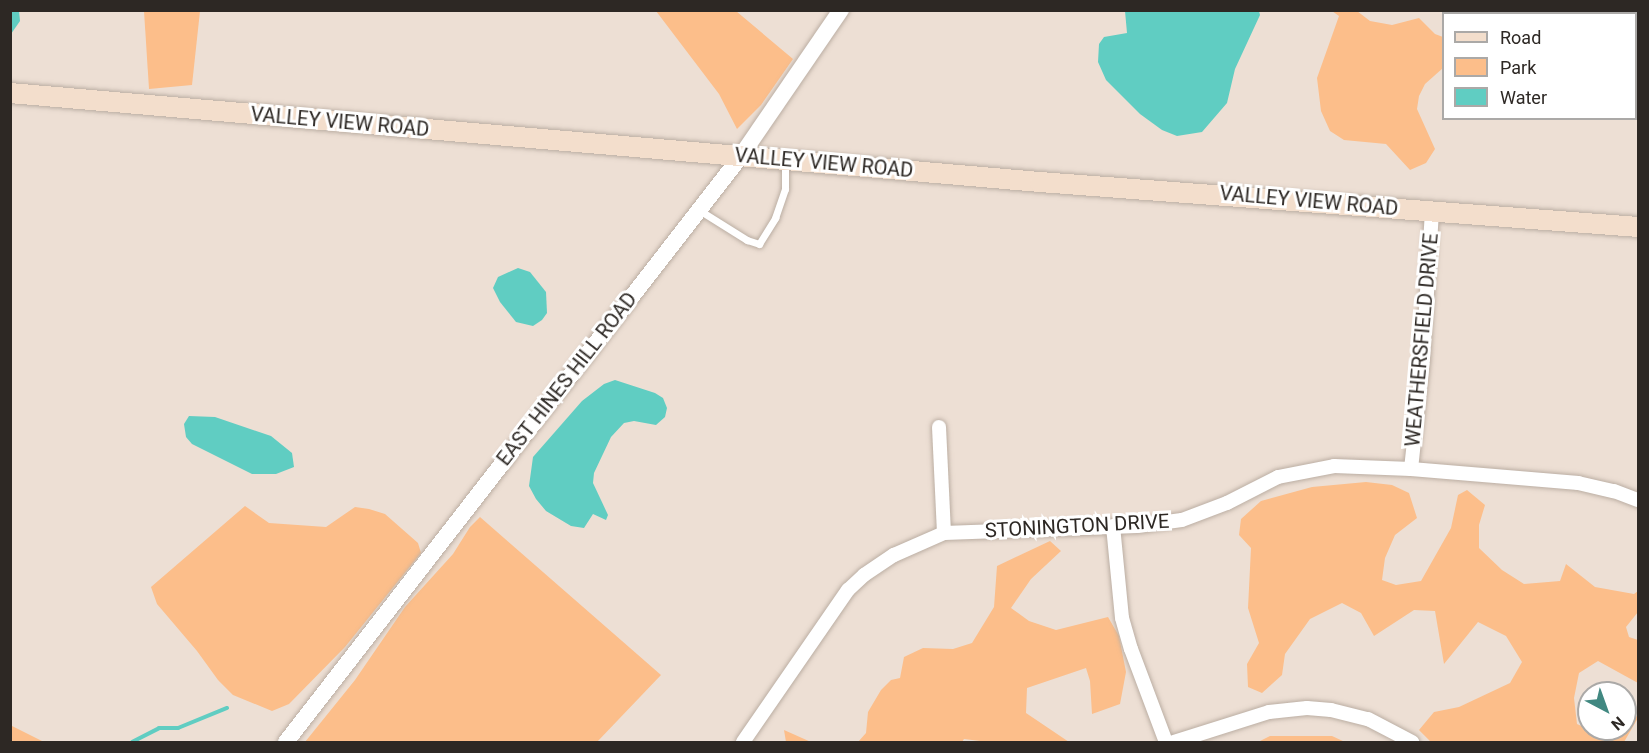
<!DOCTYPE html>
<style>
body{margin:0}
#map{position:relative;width:1649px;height:753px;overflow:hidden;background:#eddfd4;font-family:Roboto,sans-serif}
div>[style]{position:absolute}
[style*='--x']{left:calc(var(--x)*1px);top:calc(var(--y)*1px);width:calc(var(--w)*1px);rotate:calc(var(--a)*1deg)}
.green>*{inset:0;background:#fcbe8a}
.water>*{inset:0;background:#60cdc2}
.stream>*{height:4px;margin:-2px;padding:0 2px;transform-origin:2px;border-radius:2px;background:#60cdc2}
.roads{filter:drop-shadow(0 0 2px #bbaea3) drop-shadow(0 0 2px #bbaea3)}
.service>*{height:7px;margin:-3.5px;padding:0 3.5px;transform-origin:3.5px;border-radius:3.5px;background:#fff}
.minor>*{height:14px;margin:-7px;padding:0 7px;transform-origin:7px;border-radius:7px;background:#fff}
.tertiary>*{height:16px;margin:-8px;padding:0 8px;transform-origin:8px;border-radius:8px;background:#fff}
.secondary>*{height:20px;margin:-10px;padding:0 10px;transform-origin:10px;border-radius:10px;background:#f3decc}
span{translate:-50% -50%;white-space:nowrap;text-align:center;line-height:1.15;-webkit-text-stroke:6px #fff;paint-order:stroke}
.street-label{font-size:20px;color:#2d2824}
.frame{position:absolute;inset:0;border:12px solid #2d2824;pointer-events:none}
.legend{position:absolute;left:1442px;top:12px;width:195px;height:108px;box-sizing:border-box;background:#fff;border:2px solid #aba9a7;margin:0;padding:8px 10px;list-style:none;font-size:18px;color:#2d2824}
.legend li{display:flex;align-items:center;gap:12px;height:30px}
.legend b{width:30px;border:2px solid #aba9a7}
.north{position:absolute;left:1577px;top:681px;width:60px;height:60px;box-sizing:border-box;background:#fff;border:2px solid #aba9a7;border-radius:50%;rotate:139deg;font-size:16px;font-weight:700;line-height:24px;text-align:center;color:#2d2824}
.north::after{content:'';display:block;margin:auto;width:21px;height:27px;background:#418881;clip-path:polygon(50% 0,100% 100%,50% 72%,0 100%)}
</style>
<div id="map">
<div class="green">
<i style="clip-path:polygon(144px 11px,200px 11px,192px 85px,149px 89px)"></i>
<i style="clip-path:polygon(656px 11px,736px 11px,793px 59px,761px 105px,737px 129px,719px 94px)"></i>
<i style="clip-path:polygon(1332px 11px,1357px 11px,1370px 21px,1392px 25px,1419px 18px,1435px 34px,1443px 37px,1443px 68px,1425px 84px,1419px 96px,1417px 109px,1435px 149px,1426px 163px,1410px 170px,1386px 144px,1344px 140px,1330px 131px,1321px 111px,1317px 78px,1339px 16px)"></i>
<i style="clip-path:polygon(1520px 11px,1638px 11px,1638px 71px,1636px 71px,1636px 14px,1520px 14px)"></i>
<i style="clip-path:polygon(1366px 482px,1392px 485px,1409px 493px,1417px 518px,1395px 535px,1385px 558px,1382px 580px,1396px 585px,1421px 581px,1451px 528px,1458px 495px,1467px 490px,1485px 505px,1479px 525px,1479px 548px,1502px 570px,1524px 584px,1560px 581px,1566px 564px,1595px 587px,1634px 594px,1638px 591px,1638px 612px,1626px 627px,1629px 637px,1638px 640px,1638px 683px,1598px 661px,1579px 673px,1574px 698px,1577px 724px,1597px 733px,1602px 729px,1625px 729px,1625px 704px,1638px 718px,1624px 742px,1431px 742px,1419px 730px,1434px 712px,1459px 707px,1510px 683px,1522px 662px,1506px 636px,1478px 622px,1444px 664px,1435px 611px,1414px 610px,1374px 636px,1361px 613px,1342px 603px,1310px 619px,1285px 654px,1282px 675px,1262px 693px,1248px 687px,1247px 664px,1259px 643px,1248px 608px,1251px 548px,1239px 535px,1241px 519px,1261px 501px,1312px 487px)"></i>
<i style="clip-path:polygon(245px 506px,269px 523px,326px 527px,355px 507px,369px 509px,385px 514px,418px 543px,421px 553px,345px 647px,289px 704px,272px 711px,233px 695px,218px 680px,197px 651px,157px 604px,151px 587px)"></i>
<i style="clip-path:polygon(480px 517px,661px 675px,597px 742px,305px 742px,355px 680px,405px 607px,453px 554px,470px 527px)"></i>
<i style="clip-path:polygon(1050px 541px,1061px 551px,1031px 579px,1011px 608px,1029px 621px,1056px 630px,1108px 617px,1119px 636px,1126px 672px,1120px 704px,1092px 714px,1090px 681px,1086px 668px,1027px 688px,1026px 713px,1069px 742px,988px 742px,964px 739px,962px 742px,858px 742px,866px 733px,868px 712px,881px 690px,891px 680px,900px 678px,904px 657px,923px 648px,953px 649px,972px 643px,994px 607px,997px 566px)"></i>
<i style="clip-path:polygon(10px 725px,44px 742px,11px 742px)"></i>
<i style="clip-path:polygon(784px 730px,811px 742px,786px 742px)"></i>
<i style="clip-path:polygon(1270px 736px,1332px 736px,1345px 742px,1258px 742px)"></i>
</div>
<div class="water">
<i style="clip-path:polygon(11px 10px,19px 11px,20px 21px,11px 34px)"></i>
<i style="clip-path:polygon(1125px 11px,1259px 11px,1260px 15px,1235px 69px,1227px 103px,1202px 132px,1177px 136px,1162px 130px,1140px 114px,1106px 80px,1098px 62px,1099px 44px,1104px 37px,1127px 33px)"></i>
<i style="clip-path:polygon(518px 268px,530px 272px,546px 292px,547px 313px,542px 320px,533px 326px,516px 322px,500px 302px,493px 288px,498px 277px)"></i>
<i style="clip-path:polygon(615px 380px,655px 393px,663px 398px,667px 408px,665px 417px,656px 425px,634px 421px,624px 423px,611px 437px,594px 473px,593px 483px,608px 515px,606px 520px,593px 514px,584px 528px,571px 526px,546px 511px,536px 499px,529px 486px,533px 457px,582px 401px,604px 384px)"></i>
<i style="clip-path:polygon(189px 416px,215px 417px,271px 436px,292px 453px,294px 467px,276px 474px,252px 474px,192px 444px,186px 437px,184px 424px)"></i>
</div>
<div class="stream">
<i style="--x:132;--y:742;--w:30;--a:-27"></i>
<i style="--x:159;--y:728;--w:19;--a:0"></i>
<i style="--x:178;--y:728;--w:53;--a:-22.2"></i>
</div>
<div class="roads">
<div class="service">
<i style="--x:699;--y:210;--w:57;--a:32"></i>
<i style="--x:747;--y:240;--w:13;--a:18"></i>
<i style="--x:759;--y:244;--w:31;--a:-58"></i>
<i style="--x:775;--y:218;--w:31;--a:-71"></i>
<i style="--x:785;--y:189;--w:26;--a:-90"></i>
</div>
<div class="minor">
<i style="--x:939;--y:427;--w:106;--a:87.3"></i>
<i style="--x:1411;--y:469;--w:112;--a:-83.8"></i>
<i style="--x:1423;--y:358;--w:147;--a:-86.5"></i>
<i style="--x:1113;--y:526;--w:92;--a:84.4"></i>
<i style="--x:1122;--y:618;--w:32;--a:74"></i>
<i style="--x:1131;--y:649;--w:99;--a:69.4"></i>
<i style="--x:743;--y:742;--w:185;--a:-55.4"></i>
<i style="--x:848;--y:590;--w:22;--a:-43"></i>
<i style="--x:864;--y:575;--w:36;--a:-34"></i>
<i style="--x:894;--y:555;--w:55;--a:-23.7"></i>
<i style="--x:944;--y:533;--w:193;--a:-2.1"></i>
<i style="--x:1137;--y:526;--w:45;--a:-7.6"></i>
<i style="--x:1182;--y:520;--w:48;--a:-20.7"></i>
<i style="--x:1227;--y:503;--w:57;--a:-27"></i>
<i style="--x:1278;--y:477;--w:57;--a:-11.1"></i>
<i style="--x:1334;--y:466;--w:77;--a:2.2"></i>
<i style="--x:1411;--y:469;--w:168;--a:4.8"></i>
<i style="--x:1578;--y:483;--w:37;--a:13"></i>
<i style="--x:1614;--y:491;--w:26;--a:21"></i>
<i style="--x:1174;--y:742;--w:100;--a:-17.5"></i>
<i style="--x:1269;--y:712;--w:38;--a:-6"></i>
<i style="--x:1307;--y:708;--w:24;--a:5"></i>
<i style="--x:1331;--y:710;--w:38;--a:14"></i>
<i style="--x:1368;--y:719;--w:50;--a:27.6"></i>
</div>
<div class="tertiary">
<i style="--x:286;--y:742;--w:742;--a:-52.17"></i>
<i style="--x:741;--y:156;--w:177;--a:-55.6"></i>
</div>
<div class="secondary">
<i style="--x:10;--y:93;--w:1034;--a:4.94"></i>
<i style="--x:1040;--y:182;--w:600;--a:4.3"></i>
</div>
</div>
<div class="street-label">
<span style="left:340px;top:122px;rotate:5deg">VALLEY VIEW ROAD</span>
<span style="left:824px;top:163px;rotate:5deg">VALLEY VIEW ROAD</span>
<span style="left:1309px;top:201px;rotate:5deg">VALLEY VIEW ROAD</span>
<span style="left:1422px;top:340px;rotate:-85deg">WEATHERSFIELD DRIVE</span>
<span style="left:567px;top:379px;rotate:-52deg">EAST HINES HILL ROAD</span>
<span style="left:1077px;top:526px;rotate:-3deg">STONINGTON DRIVE</span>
</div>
<div class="frame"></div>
<ul class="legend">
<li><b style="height:8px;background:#f3decc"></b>Road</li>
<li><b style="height:16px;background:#fcbe8a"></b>Park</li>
<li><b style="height:16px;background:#60cdc2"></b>Water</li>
</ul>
<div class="north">N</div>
</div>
